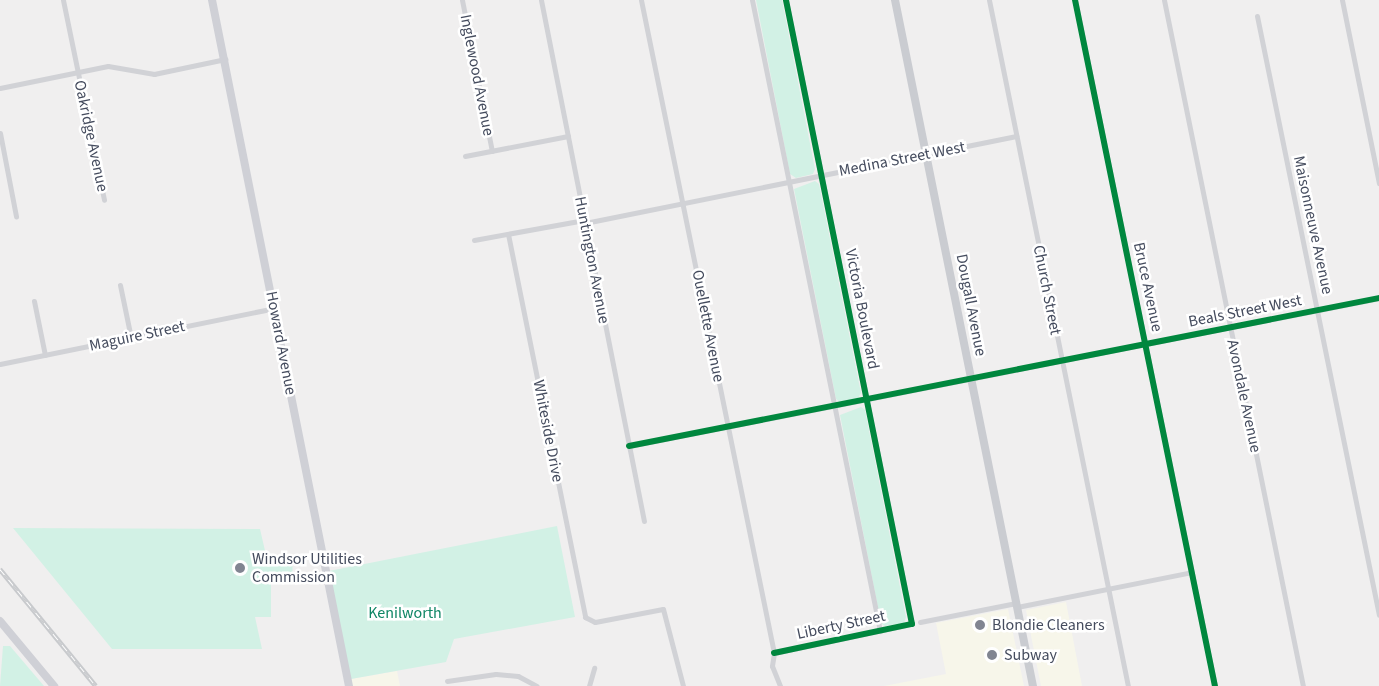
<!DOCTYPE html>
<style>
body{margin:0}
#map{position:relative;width:1379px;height:686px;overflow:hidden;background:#f0efef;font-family:"Source Sans 3",sans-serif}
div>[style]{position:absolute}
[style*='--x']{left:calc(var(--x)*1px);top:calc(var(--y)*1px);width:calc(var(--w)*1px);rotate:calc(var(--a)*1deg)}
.commercial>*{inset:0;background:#f7f6ea}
.green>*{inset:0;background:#d2f1e5}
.street>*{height:5px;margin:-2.5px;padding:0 2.5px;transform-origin:2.5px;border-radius:2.5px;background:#d1d2d6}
.secondary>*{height:8px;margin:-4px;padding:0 4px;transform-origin:4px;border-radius:4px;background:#cfd0d6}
.primary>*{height:8px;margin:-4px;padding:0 4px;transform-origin:4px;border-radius:4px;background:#caccd1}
.rail>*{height:4.5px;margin-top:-2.25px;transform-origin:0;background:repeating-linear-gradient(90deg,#fff 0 7px,#c8cacd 0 14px);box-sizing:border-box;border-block:2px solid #c8cacd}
.cycleway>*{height:6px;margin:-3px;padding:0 3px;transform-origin:3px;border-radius:3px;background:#00873e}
.dots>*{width:16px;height:16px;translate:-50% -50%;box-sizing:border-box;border:3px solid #fff;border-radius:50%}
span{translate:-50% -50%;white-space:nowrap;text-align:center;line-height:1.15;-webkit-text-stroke:5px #fff;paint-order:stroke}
.street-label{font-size:16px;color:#454c5e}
.poi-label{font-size:16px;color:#454c5e}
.left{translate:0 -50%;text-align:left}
.park-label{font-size:16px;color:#0f8665}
</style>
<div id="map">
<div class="commercial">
<i style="clip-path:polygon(1066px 602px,1082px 686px,1041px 686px,1026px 610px)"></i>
<i style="clip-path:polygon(1008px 609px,1024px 686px,884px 686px,946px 674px,936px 623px)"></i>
<i style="clip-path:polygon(397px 671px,400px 686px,352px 686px,351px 679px)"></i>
</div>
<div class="green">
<i style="clip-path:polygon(756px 0,782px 0,815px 169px,813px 174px,796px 178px,790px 174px)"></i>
<i style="clip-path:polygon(815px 181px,819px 184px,861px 393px,858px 398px,840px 402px,836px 399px,794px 189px)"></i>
<i style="clip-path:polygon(861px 407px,865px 410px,906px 617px,904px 623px,885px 626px,881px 623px,840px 415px)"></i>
<i style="clip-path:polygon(557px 526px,575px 617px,454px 639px,446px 662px,351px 679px,329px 571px)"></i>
<i style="clip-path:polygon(13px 528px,260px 529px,266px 555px,292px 556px,293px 584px,271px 583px,271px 617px,255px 617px,262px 649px,112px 649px)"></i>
<i style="clip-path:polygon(3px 646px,10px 646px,44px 686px,0 686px)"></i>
</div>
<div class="street">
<i style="--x:63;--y:0;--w:204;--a:78.4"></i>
<i style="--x:462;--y:0;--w:154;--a:78.8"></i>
<i style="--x:541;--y:0;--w:531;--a:78.82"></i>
<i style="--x:641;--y:0;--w:666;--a:78.49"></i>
<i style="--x:774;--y:653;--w:13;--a:99"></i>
<i style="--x:772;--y:666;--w:22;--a:68"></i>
<i style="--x:752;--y:0;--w:644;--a:78.53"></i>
<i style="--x:989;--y:0;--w:700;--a:78.55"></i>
<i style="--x:1075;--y:0;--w:700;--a:78.47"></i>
<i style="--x:1164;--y:0;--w:700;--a:78.55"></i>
<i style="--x:1342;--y:0;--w:187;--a:78.6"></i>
<i style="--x:1257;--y:16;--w:611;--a:78.49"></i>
<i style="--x:0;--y:88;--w:110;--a:-11.5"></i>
<i style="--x:108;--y:66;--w:47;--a:9.9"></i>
<i style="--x:154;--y:74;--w:73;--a:-11.9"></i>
<i style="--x:0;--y:133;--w:85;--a:79.1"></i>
<i style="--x:465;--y:156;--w:105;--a:-11"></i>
<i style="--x:585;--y:223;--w:440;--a:-11.4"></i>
<i style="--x:508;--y:234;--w:391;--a:78.6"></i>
<i style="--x:585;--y:617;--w:11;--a:27"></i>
<i style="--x:595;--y:622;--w:69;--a:-10.8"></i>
<i style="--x:663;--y:609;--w:80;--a:75.4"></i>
<i style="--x:474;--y:240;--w:112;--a:-10.3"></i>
<i style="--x:120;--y:285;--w:54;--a:78.3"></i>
<i style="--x:34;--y:301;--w:55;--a:78.5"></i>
<i style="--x:0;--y:364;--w:281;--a:-11.5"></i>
<i style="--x:629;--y:446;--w:764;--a:-11.16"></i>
<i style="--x:1017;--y:607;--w:178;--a:-11.3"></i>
<i style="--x:920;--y:622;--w:98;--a:-11.2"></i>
<i style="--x:774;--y:653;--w:141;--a:-11.9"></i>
<i style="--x:912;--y:624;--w:637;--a:-101.42"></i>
<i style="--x:447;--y:681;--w:49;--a:-8.1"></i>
<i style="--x:496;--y:674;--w:22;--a:5"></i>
<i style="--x:518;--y:676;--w:21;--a:28"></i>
<i style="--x:589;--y:686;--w:19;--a:-74"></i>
</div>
<div class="secondary">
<i style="--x:212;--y:0;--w:700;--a:78.71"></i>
<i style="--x:0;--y:621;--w:85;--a:50.3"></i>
</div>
<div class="primary">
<i style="--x:895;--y:0;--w:700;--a:78.63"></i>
</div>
<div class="rail">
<i style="--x:0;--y:569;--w:151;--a:50.6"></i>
</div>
<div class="cycleway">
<i style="--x:1075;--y:0;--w:700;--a:78.47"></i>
<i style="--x:629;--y:446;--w:764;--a:-11.16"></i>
<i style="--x:774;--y:653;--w:141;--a:-11.9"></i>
<i style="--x:912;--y:624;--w:637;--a:-101.42"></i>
</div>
<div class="dots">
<i style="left:240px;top:568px;background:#818591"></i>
<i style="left:980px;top:625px;background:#818591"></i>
<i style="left:992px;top:655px;background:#818591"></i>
</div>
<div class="street-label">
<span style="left:477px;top:75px;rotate:79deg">Inglewood Avenue</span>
<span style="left:91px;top:136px;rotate:78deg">Oakridge Avenue</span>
<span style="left:902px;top:159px;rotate:-11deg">Medina Street West</span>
<span style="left:1313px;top:225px;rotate:78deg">Maisonneuve Avenue</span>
<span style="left:592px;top:260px;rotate:79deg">Huntington Avenue</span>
<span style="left:1148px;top:287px;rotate:78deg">Bruce Avenue</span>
<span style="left:1047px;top:290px;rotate:79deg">Church Street</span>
<span style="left:971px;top:305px;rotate:79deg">Dougall Avenue</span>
<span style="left:862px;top:309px;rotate:79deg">Victoria Boulevard</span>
<span style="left:1245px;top:311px;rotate:-11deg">Beals Street West</span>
<span style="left:708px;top:326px;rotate:79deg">Ouellette Avenue</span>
<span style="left:137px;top:336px;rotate:-12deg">Maguire Street</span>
<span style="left:281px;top:343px;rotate:79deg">Howard Avenue</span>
<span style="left:1244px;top:396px;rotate:78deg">Avondale Avenue</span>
<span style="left:548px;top:431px;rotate:79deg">Whiteside Drive</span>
<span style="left:841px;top:625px;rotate:-12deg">Liberty Street</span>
</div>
<div class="poi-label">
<span class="left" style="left:252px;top:568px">Windsor Utilities<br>Commission</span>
<span class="left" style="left:992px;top:625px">Blondie Cleaners</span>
<span class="left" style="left:1004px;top:655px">Subway</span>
</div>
<div class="park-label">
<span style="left:405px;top:613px">Kenilworth</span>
</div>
</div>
